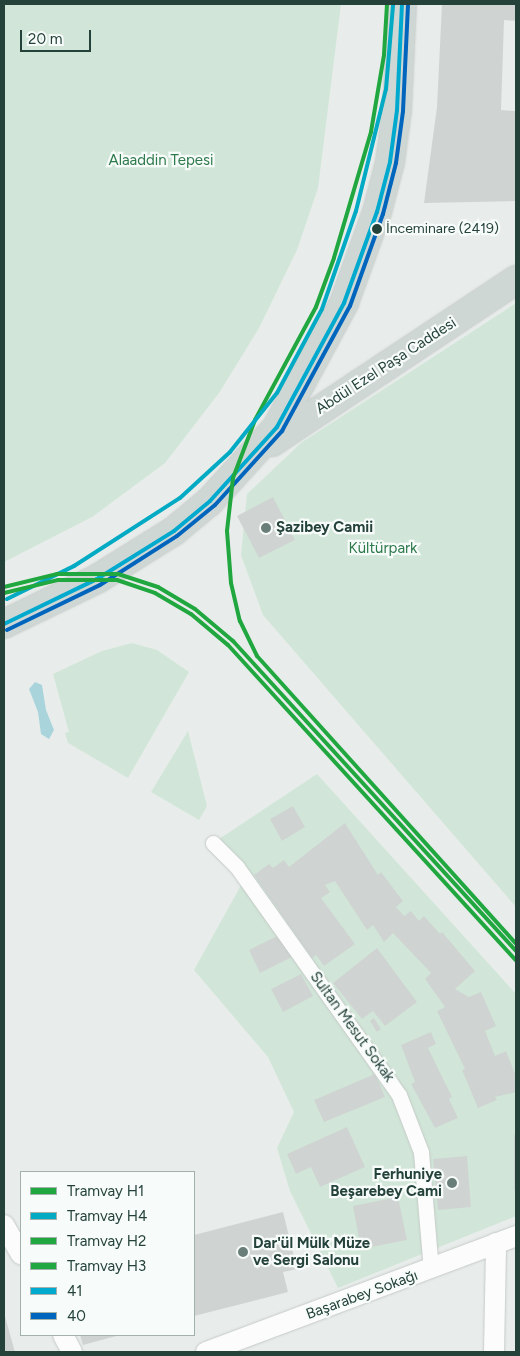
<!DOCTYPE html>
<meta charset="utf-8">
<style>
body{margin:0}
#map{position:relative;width:520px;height:1356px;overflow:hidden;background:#e8edeb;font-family:Figtree,sans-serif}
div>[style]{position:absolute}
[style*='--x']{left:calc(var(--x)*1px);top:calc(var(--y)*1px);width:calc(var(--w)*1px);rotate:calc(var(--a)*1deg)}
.green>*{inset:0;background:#d1e6d8}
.water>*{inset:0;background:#a9d4db}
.building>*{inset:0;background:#cfd4d2}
.roads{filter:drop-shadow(0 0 1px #c5cac8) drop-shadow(0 0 1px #c5cac8)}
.pedestrian>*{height:15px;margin:-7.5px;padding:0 7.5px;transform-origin:7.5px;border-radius:7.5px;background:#fcfcfc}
.minor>*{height:20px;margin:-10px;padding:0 10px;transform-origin:10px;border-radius:10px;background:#fcfcfc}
.primary>*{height:28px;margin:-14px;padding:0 14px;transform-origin:14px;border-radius:14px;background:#cfd7d5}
.bus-1>*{height:4px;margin:-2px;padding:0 2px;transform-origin:2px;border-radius:2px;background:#00a9ce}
.bus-2>*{height:4px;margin:-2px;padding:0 2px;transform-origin:2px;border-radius:2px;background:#0065bd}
.tram-1>*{height:4px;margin:-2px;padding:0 2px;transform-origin:2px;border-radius:2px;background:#21a73f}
.tram-2>*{height:4px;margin:-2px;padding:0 2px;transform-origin:2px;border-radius:2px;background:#02aac4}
.tram-3>*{height:4px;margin:-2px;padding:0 2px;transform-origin:2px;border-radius:2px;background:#21a73f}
.tram-4>*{height:4px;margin:-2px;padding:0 2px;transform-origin:2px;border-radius:2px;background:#21a73f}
.dots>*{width:14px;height:14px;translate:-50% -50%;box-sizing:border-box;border:2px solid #f7fbf9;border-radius:50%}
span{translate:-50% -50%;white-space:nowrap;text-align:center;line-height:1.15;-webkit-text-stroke:4.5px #f7fbf9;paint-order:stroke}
.bus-label{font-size:14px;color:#24423a}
.left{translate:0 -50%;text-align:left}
.park-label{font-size:15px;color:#2d7a4b}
.street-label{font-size:15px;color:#24423a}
.poi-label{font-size:15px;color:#24423a;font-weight:700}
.right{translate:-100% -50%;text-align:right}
.frame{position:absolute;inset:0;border:5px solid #24423a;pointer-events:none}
.legend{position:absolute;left:20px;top:1171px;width:175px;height:165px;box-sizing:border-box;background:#f7fbf9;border:1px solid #a3b1ad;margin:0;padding:6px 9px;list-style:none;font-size:15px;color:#24423a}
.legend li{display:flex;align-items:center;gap:10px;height:25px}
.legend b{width:25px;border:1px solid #a3b1ad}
.scale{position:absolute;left:20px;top:30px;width:71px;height:22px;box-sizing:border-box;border:2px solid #24423a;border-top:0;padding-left:6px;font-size:15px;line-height:18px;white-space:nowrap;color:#24423a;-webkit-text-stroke:4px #f7fbf9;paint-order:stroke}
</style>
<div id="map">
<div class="green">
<i style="clip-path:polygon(4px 4px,341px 4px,318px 188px,297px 250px,259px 328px,219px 393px,165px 463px,92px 517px,4px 562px)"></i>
<i style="clip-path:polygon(516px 303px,516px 907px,263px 615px,241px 555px,247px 494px,301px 443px)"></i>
<i style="clip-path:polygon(132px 643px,157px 650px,189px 672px,128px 778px,68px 743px,65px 733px,69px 732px,53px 674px,102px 651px)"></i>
<i style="clip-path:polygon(188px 731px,207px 806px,199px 820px,151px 792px)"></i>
<i style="clip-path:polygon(317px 774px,516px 994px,516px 1216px,338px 1288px,290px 1191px,277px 1148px,294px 1112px,268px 1057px,194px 970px,245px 878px,213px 843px)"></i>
</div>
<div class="water">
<i style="clip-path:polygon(35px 682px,42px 685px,46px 710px,54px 730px,49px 739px,41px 734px,38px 712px,29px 689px)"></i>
</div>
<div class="building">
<i style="clip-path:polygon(442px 4px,516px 4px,516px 21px,504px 20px,501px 110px,515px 111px,516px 201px,424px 203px,437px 107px)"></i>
<i style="clip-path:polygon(273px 497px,295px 540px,259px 558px,237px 516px)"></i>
<i style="clip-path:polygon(293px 806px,305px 827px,282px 841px,270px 819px)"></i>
<i style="clip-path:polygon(345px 823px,378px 875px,381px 872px,403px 901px,396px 907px,404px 916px,411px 911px,419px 921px,424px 916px,440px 934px,442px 932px,475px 971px,455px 989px,469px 997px,481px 992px,496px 1026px,485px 1031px,495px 1056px,506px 1051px,516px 1076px,516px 1092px,495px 1097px,497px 1100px,478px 1108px,462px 1070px,465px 1069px,437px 1011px,445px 1007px,425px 979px,431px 973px,393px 933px,384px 942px,373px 925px,367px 930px,335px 881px,325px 885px,330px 892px,321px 898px,355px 944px,324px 966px,316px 955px,312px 958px,254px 875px,269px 864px,273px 868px,284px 860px,289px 867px)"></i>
<i style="clip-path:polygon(281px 934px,292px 957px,260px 973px,249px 950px)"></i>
<i style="clip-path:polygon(377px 948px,417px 1002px,385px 1026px,373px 1011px,362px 1019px,333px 983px)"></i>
<i style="clip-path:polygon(301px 974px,313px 996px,283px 1012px,271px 989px)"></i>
<i style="clip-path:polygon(374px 1018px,381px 1029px,377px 1032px,370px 1021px)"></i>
<i style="clip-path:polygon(431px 1032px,436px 1044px,428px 1048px,452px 1097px,449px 1099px,458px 1118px,435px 1128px,411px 1084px,415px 1082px,401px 1045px)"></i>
<i style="clip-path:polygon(375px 1074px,385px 1097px,324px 1122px,314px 1100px)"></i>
<i style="clip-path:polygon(347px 1127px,365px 1167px,320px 1187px,311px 1167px,296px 1174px,287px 1154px)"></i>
<i style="clip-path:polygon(514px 1135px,516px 1135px,516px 1191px,514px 1191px)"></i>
<i style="clip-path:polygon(467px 1156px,471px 1207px,438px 1210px,433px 1159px)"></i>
<i style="clip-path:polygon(398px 1197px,407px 1240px,361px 1249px,353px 1206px)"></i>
<i style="clip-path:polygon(283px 1212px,297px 1269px,283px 1272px,288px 1292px,194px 1316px,194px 1235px)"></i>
<i style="clip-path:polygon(4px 1313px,15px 1352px,4px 1352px)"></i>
<i style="clip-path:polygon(80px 1335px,120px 1335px,83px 1345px)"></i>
</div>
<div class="roads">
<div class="pedestrian">
<i style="--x:213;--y:843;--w:34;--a:45"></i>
<i style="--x:237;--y:867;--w:280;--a:54.6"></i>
<i style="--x:399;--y:1095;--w:61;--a:68.9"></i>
<i style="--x:421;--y:1152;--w:118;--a:85.2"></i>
</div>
<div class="minor">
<i style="--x:4;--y:1225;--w:34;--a:60"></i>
<i style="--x:63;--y:1335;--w:19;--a:62"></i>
<i style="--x:206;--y:1352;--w:331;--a:-20.5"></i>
<i style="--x:494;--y:1352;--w:109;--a:-88.9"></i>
</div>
<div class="primary">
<i style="--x:272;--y:442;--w:293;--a:-33.6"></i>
<i style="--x:4;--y:624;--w:103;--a:-25.8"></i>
<i style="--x:97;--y:579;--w:91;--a:-31.9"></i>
<i style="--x:174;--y:531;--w:47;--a:-39.8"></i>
<i style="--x:210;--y:501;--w:100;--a:-47.8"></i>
<i style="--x:277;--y:427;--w:141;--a:-61.6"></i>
<i style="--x:344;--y:303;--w:97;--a:-70.1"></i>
<i style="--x:377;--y:212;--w:52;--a:-75.4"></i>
<i style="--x:390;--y:162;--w:52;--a:-82.3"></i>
<i style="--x:397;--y:110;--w:106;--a:-87.3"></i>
</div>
</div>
<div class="bus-1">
<i style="--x:4;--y:624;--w:103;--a:-25.8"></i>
<i style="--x:97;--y:579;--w:91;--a:-31.9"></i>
<i style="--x:174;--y:531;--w:47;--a:-39.8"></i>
<i style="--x:210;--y:501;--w:100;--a:-47.8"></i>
<i style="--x:277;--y:427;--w:141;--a:-61.6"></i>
<i style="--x:344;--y:303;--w:97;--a:-70.1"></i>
<i style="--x:377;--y:212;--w:52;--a:-75.4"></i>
<i style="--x:390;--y:162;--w:52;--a:-82.3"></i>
<i style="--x:397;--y:110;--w:106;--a:-87.3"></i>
</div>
<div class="bus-2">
<i style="--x:7;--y:630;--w:103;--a:-25.8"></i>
<i style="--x:100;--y:585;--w:91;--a:-32.5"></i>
<i style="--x:177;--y:536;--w:49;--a:-39.2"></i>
<i style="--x:215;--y:505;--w:100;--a:-47.8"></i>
<i style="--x:282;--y:431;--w:142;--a:-61.5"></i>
<i style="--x:350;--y:306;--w:98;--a:-70.3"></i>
<i style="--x:383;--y:214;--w:53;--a:-75.7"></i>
<i style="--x:396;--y:163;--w:52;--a:-82.3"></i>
<i style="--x:403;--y:111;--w:107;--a:-87.3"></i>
</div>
<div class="tram-1">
<i style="--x:387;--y:4;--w:51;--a:93.4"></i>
<i style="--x:384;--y:55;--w:78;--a:99.6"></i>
<i style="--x:371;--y:132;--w:131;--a:106.4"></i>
<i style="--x:334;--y:258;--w:52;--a:110.2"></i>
<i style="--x:316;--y:307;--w:128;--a:118.4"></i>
<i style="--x:255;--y:420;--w:62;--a:110.8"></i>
<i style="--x:233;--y:478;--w:53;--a:96.5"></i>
<i style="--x:227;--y:531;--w:52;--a:85.6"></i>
<i style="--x:231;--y:583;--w:39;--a:77"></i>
<i style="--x:240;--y:621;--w:39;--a:64"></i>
<i style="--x:257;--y:656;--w:387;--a:48"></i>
</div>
<div class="tram-2">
<i style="--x:7;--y:599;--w:75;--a:-26.2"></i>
<i style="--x:74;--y:566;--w:126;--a:-32.7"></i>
<i style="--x:180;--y:498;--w:68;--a:-42.6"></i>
<i style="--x:230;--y:452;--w:75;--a:-51.5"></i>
<i style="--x:277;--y:393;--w:95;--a:-61.8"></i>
<i style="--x:322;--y:309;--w:104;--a:-70.9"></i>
<i style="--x:356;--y:211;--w:126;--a:-76.2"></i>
<i style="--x:386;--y:89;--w:84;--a:-85.2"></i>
</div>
<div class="tram-3">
<i style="--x:4;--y:593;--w:56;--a:-13.5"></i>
<i style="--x:58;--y:580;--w:59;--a:0"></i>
<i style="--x:117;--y:580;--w:40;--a:18.9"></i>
<i style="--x:155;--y:593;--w:42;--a:30.3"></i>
<i style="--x:191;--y:614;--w:48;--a:40"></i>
<i style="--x:228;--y:645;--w:427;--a:47.6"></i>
</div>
<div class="tram-4">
<i style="--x:4;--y:587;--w:55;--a:-13.8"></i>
<i style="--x:57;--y:574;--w:61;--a:0"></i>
<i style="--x:118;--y:574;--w:42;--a:18"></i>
<i style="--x:158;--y:587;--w:43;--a:30.7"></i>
<i style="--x:195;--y:609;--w:50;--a:40.1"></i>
<i style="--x:233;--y:641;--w:420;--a:47.6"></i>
</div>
<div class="dots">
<i style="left:377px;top:229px;background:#24423a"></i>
<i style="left:266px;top:528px;background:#697e78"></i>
<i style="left:452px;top:1183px;background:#697e78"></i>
<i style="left:243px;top:1252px;background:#697e78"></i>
</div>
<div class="bus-label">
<span class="left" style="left:386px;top:229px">İnceminare (2419)</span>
</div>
<div class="park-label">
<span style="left:161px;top:161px">Alaaddin Tepesi</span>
<span style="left:383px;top:549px">Kültürpark</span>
</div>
<div class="street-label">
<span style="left:386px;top:366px;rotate:-33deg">Abdül Ezel Paşa Caddesi</span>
<span style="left:352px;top:1027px;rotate:54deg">Sultan Mesut Sokak</span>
<span style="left:362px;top:1295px;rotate:-20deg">Başarabey Sokağı</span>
</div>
<div class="poi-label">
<span class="left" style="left:276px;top:528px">Şazibey Camii</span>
<span class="right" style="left:442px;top:1183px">Ferhuniye<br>Beşarebey Cami</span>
<span class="left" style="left:253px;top:1252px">Dar'ül Mülk Müze<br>ve Sergi Salonu</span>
</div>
<div class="frame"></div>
<ul class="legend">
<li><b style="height:6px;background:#21a73f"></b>Tramvay H1</li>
<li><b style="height:6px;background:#02aac4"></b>Tramvay H4</li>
<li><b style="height:6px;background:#21a73f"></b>Tramvay H2</li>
<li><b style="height:6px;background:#21a73f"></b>Tramvay H3</li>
<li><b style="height:6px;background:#00a9ce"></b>41</li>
<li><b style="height:6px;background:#0065bd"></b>40</li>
</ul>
<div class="scale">20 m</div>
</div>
